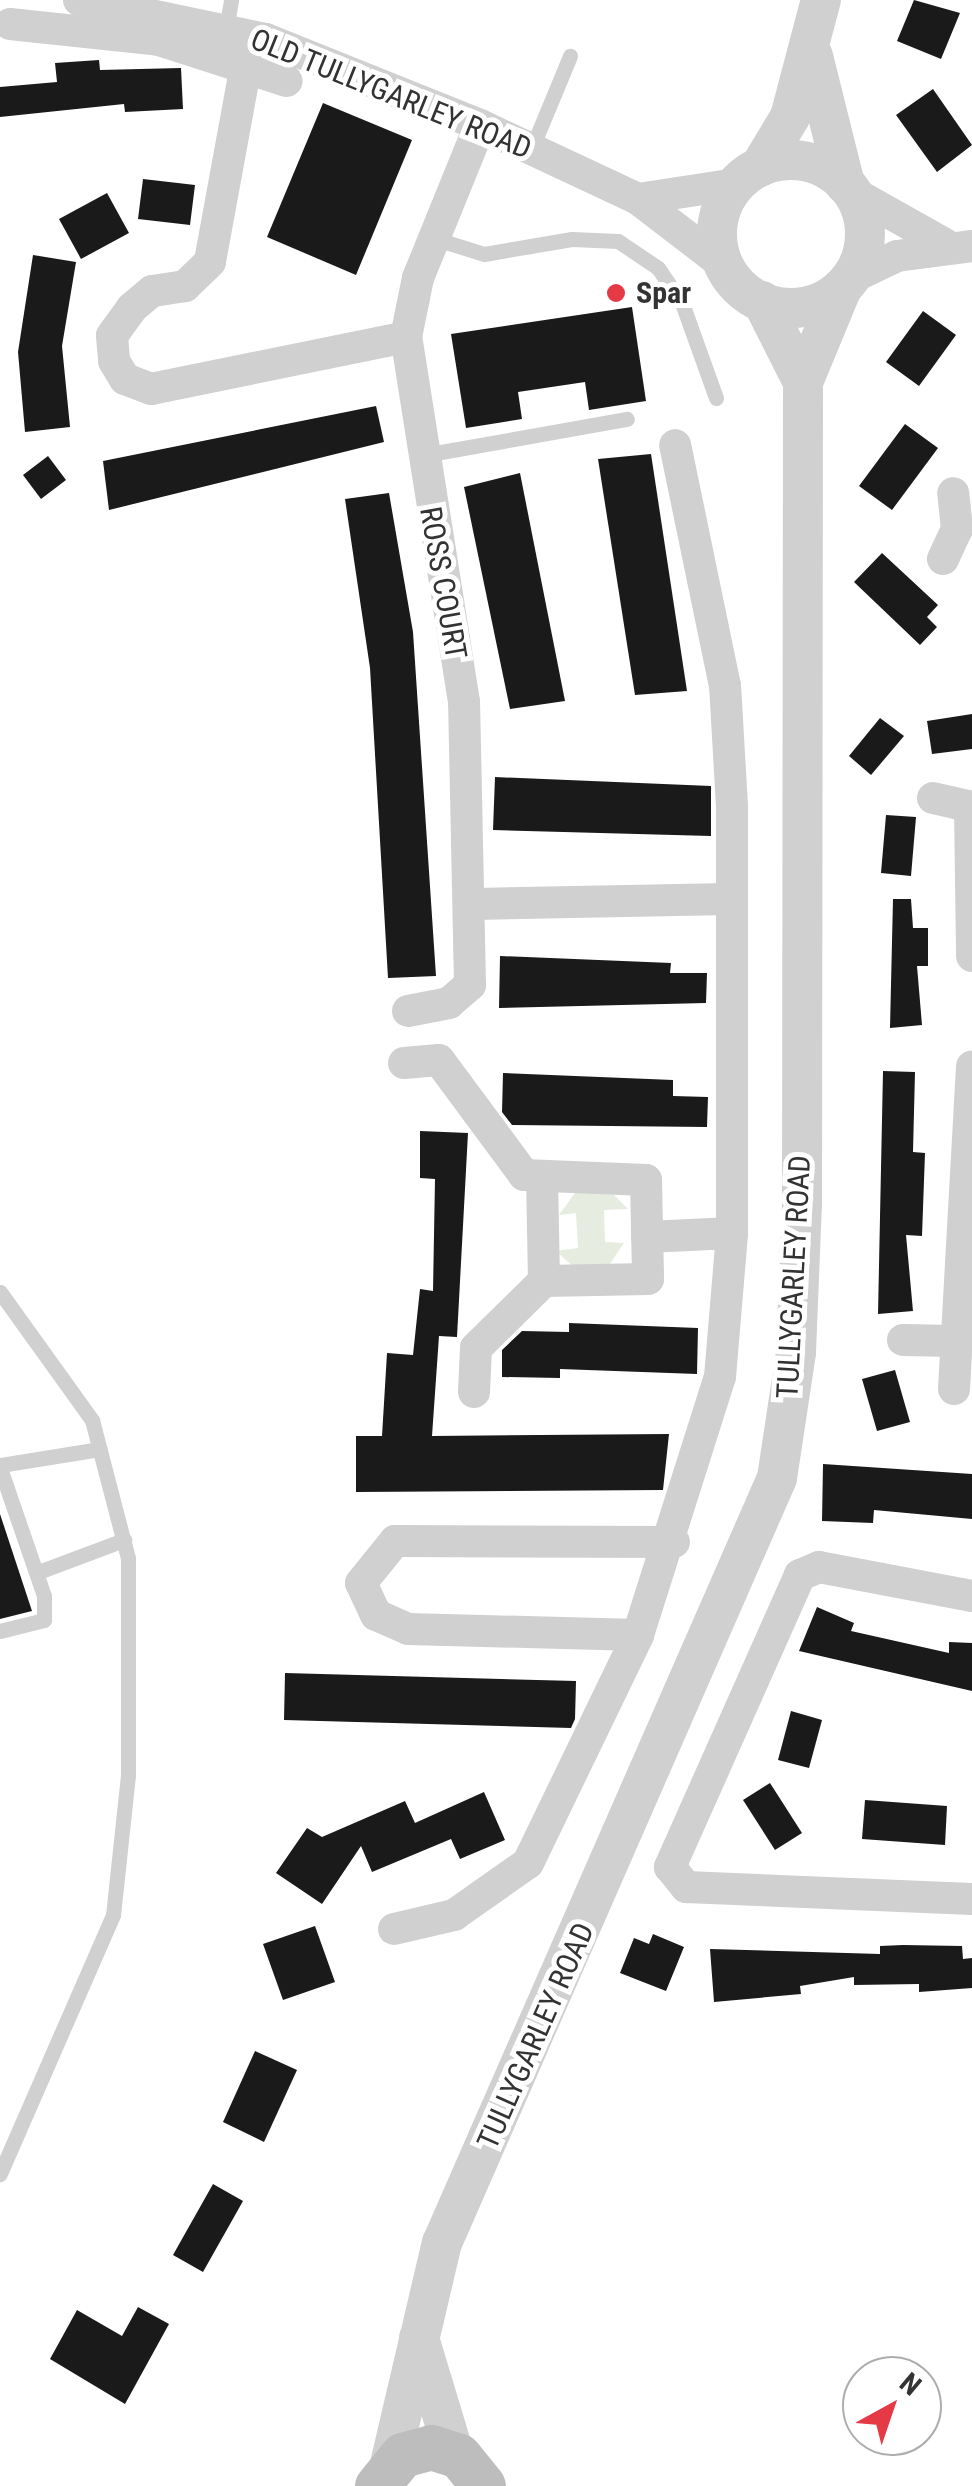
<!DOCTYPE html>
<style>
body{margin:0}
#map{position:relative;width:972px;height:2486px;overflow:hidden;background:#fff;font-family:"Roboto Condensed",sans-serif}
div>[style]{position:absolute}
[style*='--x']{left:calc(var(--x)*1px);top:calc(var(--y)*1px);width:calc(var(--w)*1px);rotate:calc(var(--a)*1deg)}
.green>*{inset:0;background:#e6ecdf}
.building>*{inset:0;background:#1a1a1a}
.service>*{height:15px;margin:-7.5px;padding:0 7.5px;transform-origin:7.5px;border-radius:7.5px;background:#d0d0d0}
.minor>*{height:32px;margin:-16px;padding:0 16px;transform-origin:16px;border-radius:16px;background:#d0d0d0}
.tertiary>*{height:40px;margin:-20px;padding:0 20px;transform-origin:20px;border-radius:20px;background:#d0d0d0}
.tertiary>.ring{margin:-20px;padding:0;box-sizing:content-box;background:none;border:40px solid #d0d0d0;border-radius:50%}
.secondary>*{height:45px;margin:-22.5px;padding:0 22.5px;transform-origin:22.5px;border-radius:22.5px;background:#bdbdbd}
.dots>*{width:28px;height:28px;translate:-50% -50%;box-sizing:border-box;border:5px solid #fff;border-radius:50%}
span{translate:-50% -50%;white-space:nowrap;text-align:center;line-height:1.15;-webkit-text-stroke:10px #fff;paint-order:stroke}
.street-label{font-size:30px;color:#333}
.poi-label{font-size:30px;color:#333;font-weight:700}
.left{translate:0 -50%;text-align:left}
.north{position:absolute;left:842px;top:2356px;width:100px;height:100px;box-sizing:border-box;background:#fff;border:2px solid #adadad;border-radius:50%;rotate:40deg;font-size:28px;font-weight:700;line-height:40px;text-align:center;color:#333}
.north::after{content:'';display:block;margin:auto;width:35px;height:45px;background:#e63946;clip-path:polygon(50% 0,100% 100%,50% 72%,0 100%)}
</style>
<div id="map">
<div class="green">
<i style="clip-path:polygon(607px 1188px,628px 1209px,604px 1210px,605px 1242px,624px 1243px,607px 1268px,578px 1271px,556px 1251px,578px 1248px,576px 1213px,559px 1215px,577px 1190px)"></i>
</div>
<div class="building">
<i style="clip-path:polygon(914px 0,960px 13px,941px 59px,897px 41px)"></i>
<i style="clip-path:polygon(99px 60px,100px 70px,181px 68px,183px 109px,125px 112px,124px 104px,0 117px,0 87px,57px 82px,55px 63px)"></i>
<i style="clip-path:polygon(933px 89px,972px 145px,937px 172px,896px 115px)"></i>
<i style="clip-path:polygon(323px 103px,412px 140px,356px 275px,267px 237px)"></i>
<i style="clip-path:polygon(143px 179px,195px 185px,190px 225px,138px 219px)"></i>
<i style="clip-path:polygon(107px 193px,129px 233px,81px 259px,59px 219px)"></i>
<i style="clip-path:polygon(33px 255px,76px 262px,62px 346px,70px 427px,25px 432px,18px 352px)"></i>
<i style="clip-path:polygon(632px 307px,646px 401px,589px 410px,585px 382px,518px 392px,522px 419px,466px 428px,451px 334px)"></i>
<i style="clip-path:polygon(923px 311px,956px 335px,919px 386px,886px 362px)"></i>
<i style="clip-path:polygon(376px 406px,384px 442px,109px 510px,103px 461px)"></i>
<i style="clip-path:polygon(905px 424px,938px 448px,892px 510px,859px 486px)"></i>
<i style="clip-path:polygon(651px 454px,687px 691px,635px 695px,598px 459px)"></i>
<i style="clip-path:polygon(48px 456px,66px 480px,41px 499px,23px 475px)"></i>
<i style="clip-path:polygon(520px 473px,565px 701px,510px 709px,464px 487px)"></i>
<i style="clip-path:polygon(389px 493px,413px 632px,436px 976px,388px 978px,370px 668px,345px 499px)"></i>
<i style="clip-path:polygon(882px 553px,938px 605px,927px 617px,937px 627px,920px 645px,854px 582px)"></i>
<i style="clip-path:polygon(972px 714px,972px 749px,932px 754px,927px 721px)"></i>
<i style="clip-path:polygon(880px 718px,904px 736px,871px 775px,849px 756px)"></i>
<i style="clip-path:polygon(495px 777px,711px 786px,711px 836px,493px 830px)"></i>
<i style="clip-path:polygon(886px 815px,916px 817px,911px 876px,881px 873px)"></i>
<i style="clip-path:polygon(893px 899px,911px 899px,913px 928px,928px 928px,928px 966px,917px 966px,922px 1025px,890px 1028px)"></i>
<i style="clip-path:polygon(500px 956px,671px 963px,670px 973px,707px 973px,706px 1003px,499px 1008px)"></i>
<i style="clip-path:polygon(883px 1071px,915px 1072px,913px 1152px,925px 1153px,922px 1236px,906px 1235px,913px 1311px,878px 1314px)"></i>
<i style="clip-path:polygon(503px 1073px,673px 1080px,673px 1096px,708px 1097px,707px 1127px,512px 1125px,502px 1112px)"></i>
<i style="clip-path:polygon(420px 1131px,468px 1133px,457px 1337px,439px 1336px,432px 1436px,669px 1434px,663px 1490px,356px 1492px,356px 1436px,382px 1436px,387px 1353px,413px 1355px,420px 1289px,433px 1291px,435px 1179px,420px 1178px)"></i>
<i style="clip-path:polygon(569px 1323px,698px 1328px,697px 1374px,560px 1369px,560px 1378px,502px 1377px,502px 1350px,522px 1331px,569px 1332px)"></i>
<i style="clip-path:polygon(895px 1370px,910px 1422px,877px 1431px,862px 1379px)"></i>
<i style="clip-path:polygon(823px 1464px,972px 1474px,972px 1519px,874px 1510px,873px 1523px,822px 1521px)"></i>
<i style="clip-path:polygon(0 1514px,32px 1611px,0 1619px)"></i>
<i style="clip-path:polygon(817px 1607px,854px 1623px,851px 1631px,949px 1653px,949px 1642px,972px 1643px,972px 1691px,799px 1651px)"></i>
<i style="clip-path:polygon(285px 1673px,576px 1681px,575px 1719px,571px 1728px,284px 1720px)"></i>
<i style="clip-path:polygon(791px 1711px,822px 1720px,809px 1768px,778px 1760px)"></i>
<i style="clip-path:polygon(770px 1783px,802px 1833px,775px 1850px,743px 1800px)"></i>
<i style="clip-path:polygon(484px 1792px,505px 1840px,460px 1859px,451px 1839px,372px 1872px,361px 1846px,322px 1904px,276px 1873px,307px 1828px,322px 1837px,405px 1801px,415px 1823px)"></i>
<i style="clip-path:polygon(865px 1800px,947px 1806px,945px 1845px,862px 1839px)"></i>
<i style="clip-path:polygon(315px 1926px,335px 1982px,283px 2000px,263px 1944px)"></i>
<i style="clip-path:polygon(653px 1934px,684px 1947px,666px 1991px,620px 1973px,634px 1938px,649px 1944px)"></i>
<i style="clip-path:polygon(903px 1945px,962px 1946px,963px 1959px,972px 1958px,972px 1988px,919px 1992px,919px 1984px,854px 1985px,854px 1977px,800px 1986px,801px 1994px,714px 2002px,710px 1949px,880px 1954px,880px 1946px)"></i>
<i style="clip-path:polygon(255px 2051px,297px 2070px,264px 2142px,223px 2122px)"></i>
<i style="clip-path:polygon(213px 2184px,243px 2201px,203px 2272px,173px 2255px)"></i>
<i style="clip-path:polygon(138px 2307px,169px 2324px,125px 2404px,50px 2359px,77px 2310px,122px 2336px)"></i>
</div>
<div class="service">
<i style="--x:226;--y:29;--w:29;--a:-80"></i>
<i style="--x:531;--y:150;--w:102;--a:-67.5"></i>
<i style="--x:433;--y:238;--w:53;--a:17.4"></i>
<i style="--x:484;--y:254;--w:89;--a:-9.7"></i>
<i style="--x:572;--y:239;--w:46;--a:2.5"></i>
<i style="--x:618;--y:241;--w:48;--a:34"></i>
<i style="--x:658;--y:268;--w:42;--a:55.6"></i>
<i style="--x:682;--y:303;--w:101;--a:70.3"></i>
<i style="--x:424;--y:455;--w:206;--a:-10.1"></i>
<i style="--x:0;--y:1292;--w:158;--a:54.3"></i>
<i style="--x:92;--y:1420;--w:143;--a:75.4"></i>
<i style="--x:128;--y:1558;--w:217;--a:90"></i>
<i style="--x:128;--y:1775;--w:141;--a:96.1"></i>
<i style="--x:113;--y:1915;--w:283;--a:113.6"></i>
<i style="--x:0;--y:1465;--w:101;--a:-9.1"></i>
<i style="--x:0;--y:1468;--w:135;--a:71"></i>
<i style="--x:44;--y:1596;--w:24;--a:90"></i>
<i style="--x:44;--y:1620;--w:45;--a:166"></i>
<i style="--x:41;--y:1571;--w:89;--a:-20.5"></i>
</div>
<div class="minor">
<i style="--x:79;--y:0;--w:191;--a:11.8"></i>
<i style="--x:266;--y:39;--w:231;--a:21.9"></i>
<i style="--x:480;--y:125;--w:174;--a:25.1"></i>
<i style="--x:638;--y:199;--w:108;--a:37.5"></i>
<i style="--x:10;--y:24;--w:150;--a:6.1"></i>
<i style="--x:159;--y:40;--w:134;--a:17.8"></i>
<i style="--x:246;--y:65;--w:200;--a:100.4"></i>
<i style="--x:210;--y:262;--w:35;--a:136"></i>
<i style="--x:185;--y:286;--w:33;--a:171"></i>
<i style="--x:152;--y:291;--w:26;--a:140"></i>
<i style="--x:132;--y:308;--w:34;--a:126"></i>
<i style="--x:112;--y:336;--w:25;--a:85"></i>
<i style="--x:114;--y:361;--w:21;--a:59"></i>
<i style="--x:125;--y:379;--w:28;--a:21"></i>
<i style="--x:151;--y:389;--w:260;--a:-11.5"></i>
<i style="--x:854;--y:193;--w:104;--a:29.3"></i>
<i style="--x:638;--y:199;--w:99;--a:-8.7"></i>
<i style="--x:851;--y:278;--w:51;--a:-25.6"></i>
<i style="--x:897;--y:256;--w:76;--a:-7.6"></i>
<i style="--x:943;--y:559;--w:33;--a:-65"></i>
<i style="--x:957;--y:529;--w:36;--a:-96"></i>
<i style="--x:933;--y:798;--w:40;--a:13"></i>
<i style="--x:970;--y:808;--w:148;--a:89.2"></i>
<i style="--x:474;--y:904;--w:256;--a:-1.1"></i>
<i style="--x:408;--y:1011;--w:42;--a:-11"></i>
<i style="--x:449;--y:1003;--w:28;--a:-41"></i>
<i style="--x:470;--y:985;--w:283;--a:-91.2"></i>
<i style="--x:464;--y:702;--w:370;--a:-99"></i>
<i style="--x:406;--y:337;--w:60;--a:-78.5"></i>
<i style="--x:418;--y:278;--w:165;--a:-67.9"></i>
<i style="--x:404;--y:1063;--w:35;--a:-5"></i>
<i style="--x:439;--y:1060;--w:143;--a:53.5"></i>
<i style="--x:524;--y:1175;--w:122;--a:2.3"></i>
<i style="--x:646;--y:1180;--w:99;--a:88.8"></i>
<i style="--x:648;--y:1279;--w:104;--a:178.9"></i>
<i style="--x:544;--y:1281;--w:100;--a:-91.1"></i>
<i style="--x:647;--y:1237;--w:85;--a:-2.7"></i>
<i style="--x:903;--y:1340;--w:52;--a:1.1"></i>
<i style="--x:954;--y:1389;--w:323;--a:-86.8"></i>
<i style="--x:474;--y:1392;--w:44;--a:-87.4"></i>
<i style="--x:476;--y:1348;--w:95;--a:-44.6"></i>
<i style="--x:972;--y:1596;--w:156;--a:-169.3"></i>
<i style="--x:819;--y:1567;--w:21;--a:157"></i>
<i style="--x:800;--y:1575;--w:320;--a:114"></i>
<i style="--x:670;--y:1867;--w:26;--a:51"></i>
<i style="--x:686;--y:1887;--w:286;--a:2.4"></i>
<i style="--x:638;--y:1635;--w:230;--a:-178.5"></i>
<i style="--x:408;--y:1629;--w:35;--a:-156"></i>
<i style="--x:376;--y:1615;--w:35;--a:-115"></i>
<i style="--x:361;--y:1583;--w:54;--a:-51"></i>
<i style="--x:395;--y:1541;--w:279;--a:0.2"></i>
<i style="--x:394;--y:1929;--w:62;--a:-13.1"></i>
<i style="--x:454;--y:1915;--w:90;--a:-35.1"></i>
<i style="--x:528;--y:1863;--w:253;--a:-64.2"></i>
<i style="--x:638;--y:1635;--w:271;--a:-72.4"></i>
<i style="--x:720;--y:1377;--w:144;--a:-85.2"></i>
<i style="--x:732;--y:1233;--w:427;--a:-90"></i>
<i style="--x:732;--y:806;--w:120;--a:-93.3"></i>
<i style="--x:725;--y:686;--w:246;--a:-101.7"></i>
</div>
<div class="tertiary">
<i style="--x:813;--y:56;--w:132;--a:76"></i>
<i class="ring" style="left:717px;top:160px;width:108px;height:108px"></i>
<i style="--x:760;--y:167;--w:58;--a:-59"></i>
<i style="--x:790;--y:117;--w:121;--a:-75.2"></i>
<i style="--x:762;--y:301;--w:91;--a:63.2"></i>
<i style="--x:419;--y:2338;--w:121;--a:73.2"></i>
<i style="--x:390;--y:2464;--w:227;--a:-76.8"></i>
<i style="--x:442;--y:2243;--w:835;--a:-66.35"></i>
<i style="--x:777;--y:1478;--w:127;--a:-81.4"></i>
<i style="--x:796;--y:1352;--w:147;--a:-87.7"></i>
<i style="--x:802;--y:1205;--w:823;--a:-89.93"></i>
<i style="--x:803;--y:382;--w:102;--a:-67.5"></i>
</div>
<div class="secondary">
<i style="--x:377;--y:2486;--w:40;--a:-51"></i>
<i style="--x:402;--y:2455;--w:30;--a:-15"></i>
<i style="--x:431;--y:2447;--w:29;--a:18"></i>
<i style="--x:459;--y:2456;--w:38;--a:51"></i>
</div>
<div class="dots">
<i style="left:616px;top:293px;background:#e63946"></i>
</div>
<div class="street-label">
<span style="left:391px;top:94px;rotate:22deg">OLD TULLYGARLEY ROAD</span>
<span style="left:443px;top:583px;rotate:80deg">ROSS COURT</span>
<span style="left:794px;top:1277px;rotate:-87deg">TULLYGARLEY ROAD</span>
<span style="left:536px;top:2036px;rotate:-66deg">TULLYGARLEY ROAD</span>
</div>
<div class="poi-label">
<span class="left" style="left:636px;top:293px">Spar</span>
</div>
<div class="north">N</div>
</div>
